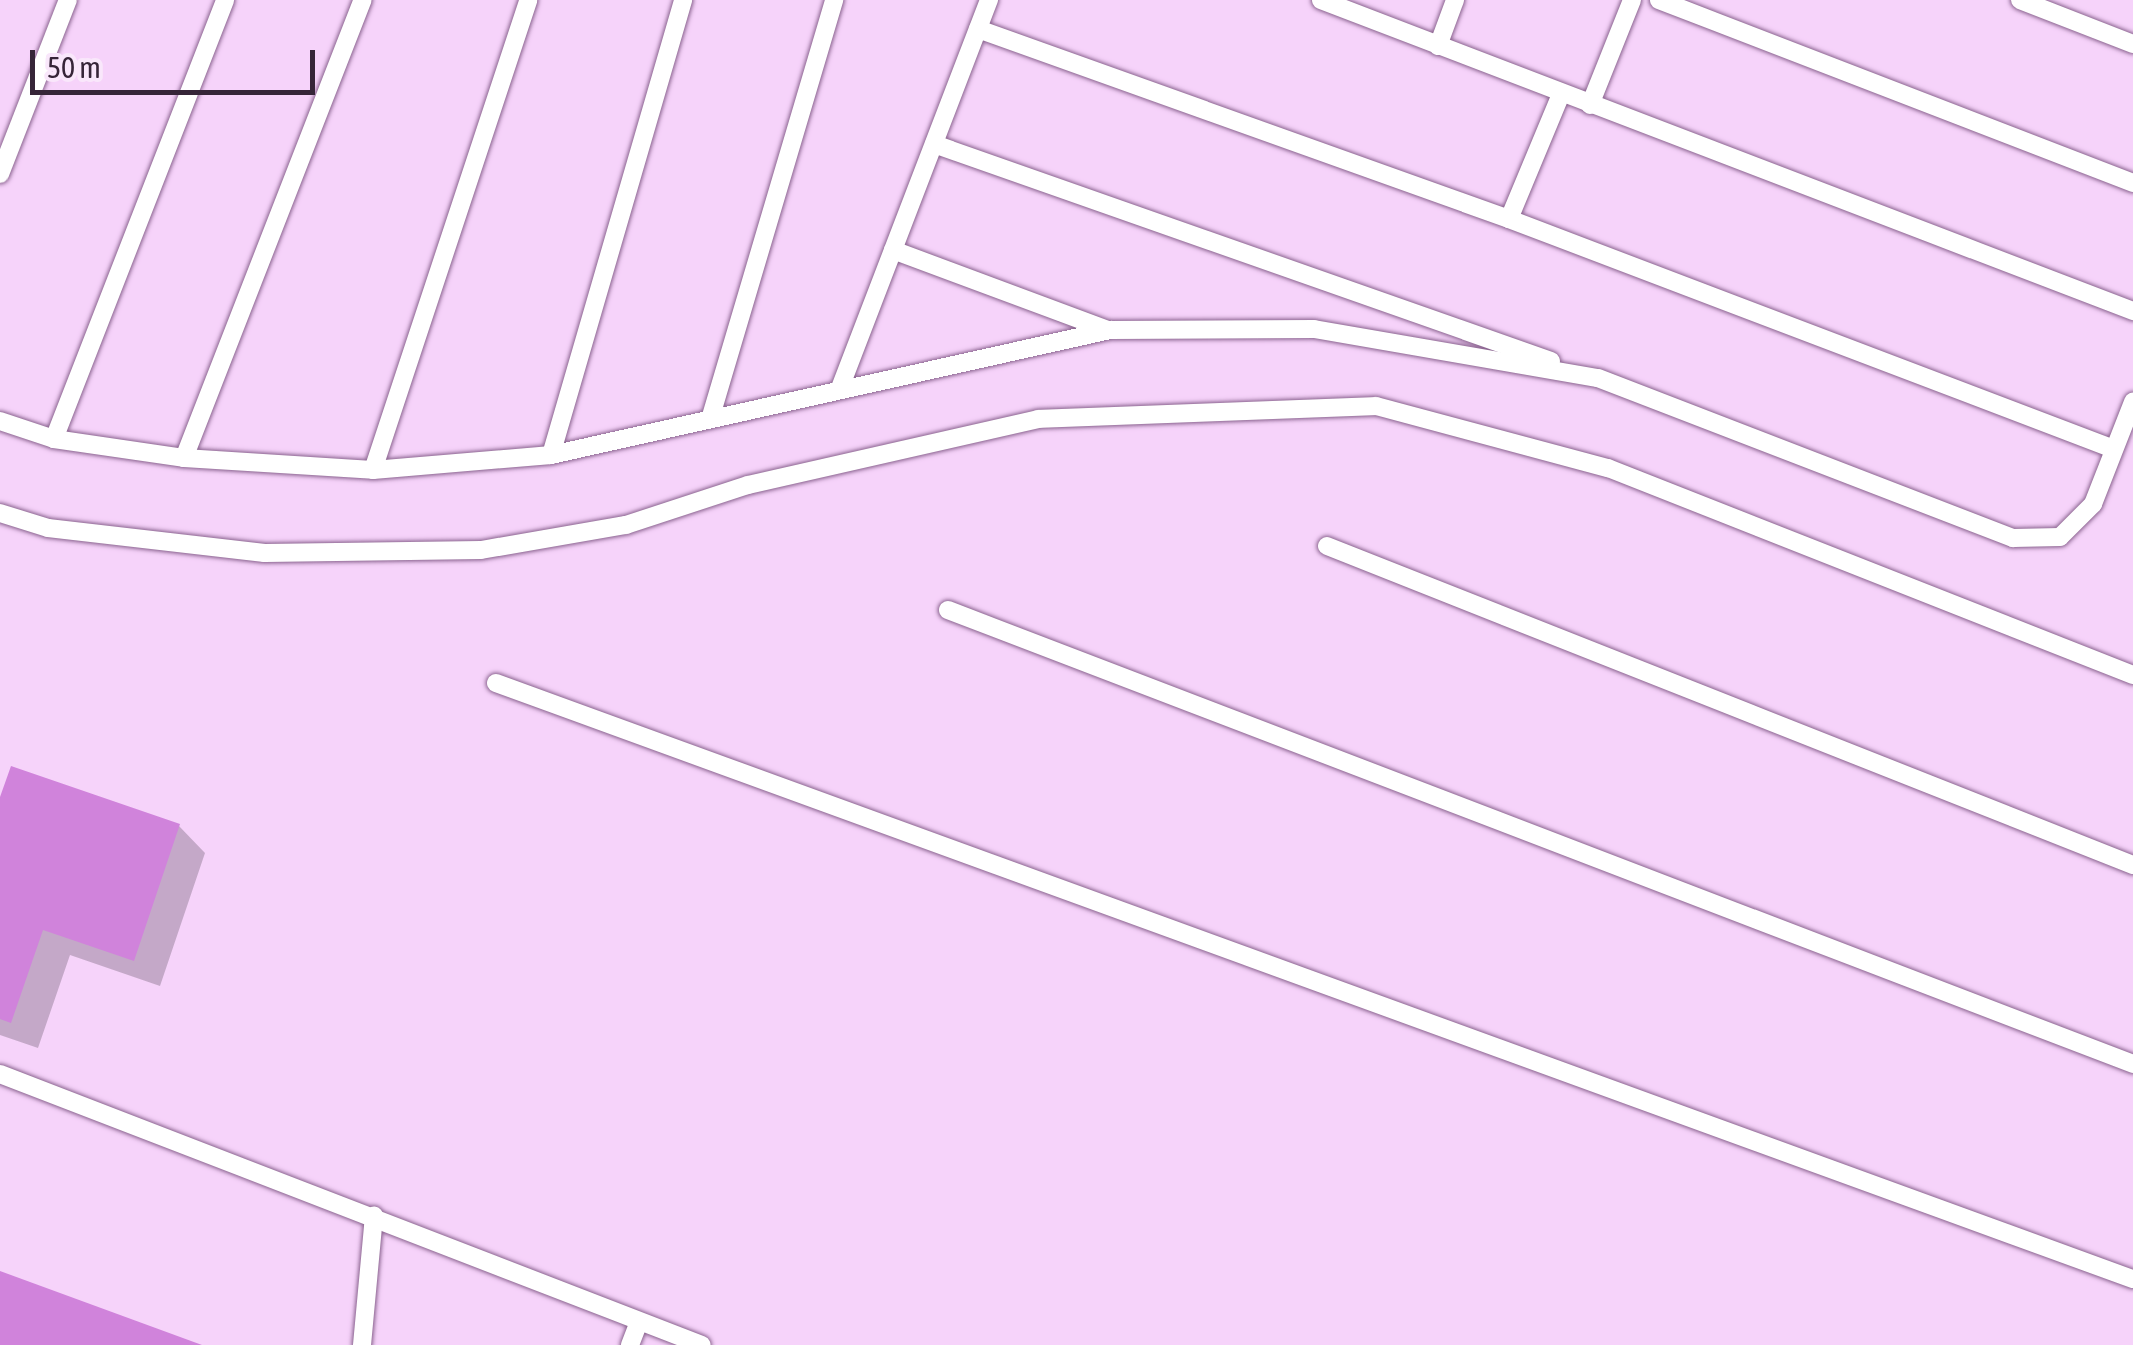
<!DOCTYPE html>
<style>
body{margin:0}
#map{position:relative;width:2133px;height:1345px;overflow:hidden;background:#f6d3fa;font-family:"Asap Condensed",sans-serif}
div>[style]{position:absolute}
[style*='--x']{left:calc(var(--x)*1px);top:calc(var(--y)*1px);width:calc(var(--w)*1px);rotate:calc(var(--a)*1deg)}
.shadow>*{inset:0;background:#0003}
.building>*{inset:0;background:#d083db}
.roads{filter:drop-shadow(0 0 2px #8a638f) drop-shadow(0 0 2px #8a638f)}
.service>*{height:18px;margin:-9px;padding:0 9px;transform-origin:9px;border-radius:9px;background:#fff}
span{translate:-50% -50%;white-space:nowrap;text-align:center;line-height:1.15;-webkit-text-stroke:9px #f9e7fb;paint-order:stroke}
.scale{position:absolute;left:30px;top:50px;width:285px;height:45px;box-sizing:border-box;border:5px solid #362538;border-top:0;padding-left:12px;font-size:30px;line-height:35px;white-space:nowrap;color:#362538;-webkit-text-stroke:8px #f9e7fb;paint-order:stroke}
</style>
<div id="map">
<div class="shadow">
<i style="clip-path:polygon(0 805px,179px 826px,205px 853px,160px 986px,70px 955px,38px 1048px,0 1035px)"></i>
</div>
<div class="building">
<i style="clip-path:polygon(11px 766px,180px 824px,134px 961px,43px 930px,11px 1023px,0 1019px,0 797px)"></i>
<i style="clip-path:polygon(0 1271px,202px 1345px,0 1345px)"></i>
</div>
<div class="roads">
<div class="service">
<i style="--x:1321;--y:0;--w:870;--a:20.96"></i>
<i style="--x:1659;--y:0;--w:508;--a:21.11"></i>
<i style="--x:2020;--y:0;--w:121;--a:21.3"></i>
<i style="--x:978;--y:29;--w:564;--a:19.69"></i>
<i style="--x:1509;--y:219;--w:647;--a:20.82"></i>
<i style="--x:1438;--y:46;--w:49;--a:-69.7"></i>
<i style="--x:1590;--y:105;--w:113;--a:-68.2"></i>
<i style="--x:934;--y:144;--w:654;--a:19.38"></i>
<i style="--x:0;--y:174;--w:187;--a:-68.7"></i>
<i style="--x:1509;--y:219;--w:135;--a:-67.4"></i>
<i style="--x:893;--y:250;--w:229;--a:20.4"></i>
<i style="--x:840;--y:388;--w:416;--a:-69"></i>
<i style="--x:711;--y:416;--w:434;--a:-73.5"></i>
<i style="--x:0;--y:421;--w:57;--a:18.4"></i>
<i style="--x:54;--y:439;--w:131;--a:8.3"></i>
<i style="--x:184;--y:458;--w:189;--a:3.6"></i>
<i style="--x:373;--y:470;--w:179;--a:-4.8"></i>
<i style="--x:551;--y:455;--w:573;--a:-12.6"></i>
<i style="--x:1110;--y:330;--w:204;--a:-0.3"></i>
<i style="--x:1314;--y:329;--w:288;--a:9.8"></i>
<i style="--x:1598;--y:378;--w:445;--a:21.1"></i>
<i style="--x:2013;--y:538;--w:47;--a:-1.2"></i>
<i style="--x:2060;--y:537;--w:47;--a:-45"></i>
<i style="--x:2093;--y:504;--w:110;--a:-68.6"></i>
<i style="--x:54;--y:439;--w:471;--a:-68.7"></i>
<i style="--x:551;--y:455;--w:474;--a:-73.8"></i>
<i style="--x:184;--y:458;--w:492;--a:-68.7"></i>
<i style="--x:373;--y:470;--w:495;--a:-71.7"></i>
<i style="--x:0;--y:513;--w:50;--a:17.4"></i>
<i style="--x:48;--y:528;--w:218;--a:6.6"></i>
<i style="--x:265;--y:553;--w:216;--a:-0.8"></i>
<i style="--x:481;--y:550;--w:147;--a:-9.8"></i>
<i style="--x:626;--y:525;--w:128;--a:-18.2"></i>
<i style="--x:748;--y:485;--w:297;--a:-12.8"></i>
<i style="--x:1038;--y:419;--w:338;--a:-2.2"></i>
<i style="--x:1376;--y:406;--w:240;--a:15"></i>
<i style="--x:1608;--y:468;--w:564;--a:21.52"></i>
<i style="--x:1327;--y:546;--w:867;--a:21.59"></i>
<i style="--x:948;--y:610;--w:1269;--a:20.96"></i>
<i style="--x:496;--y:683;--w:1742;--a:20.01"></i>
<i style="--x:0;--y:1074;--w:752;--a:21.11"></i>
<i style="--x:362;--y:1345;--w:130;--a:-84.7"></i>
<i style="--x:630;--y:1345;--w:25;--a:-69"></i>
</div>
</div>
<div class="scale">50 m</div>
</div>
